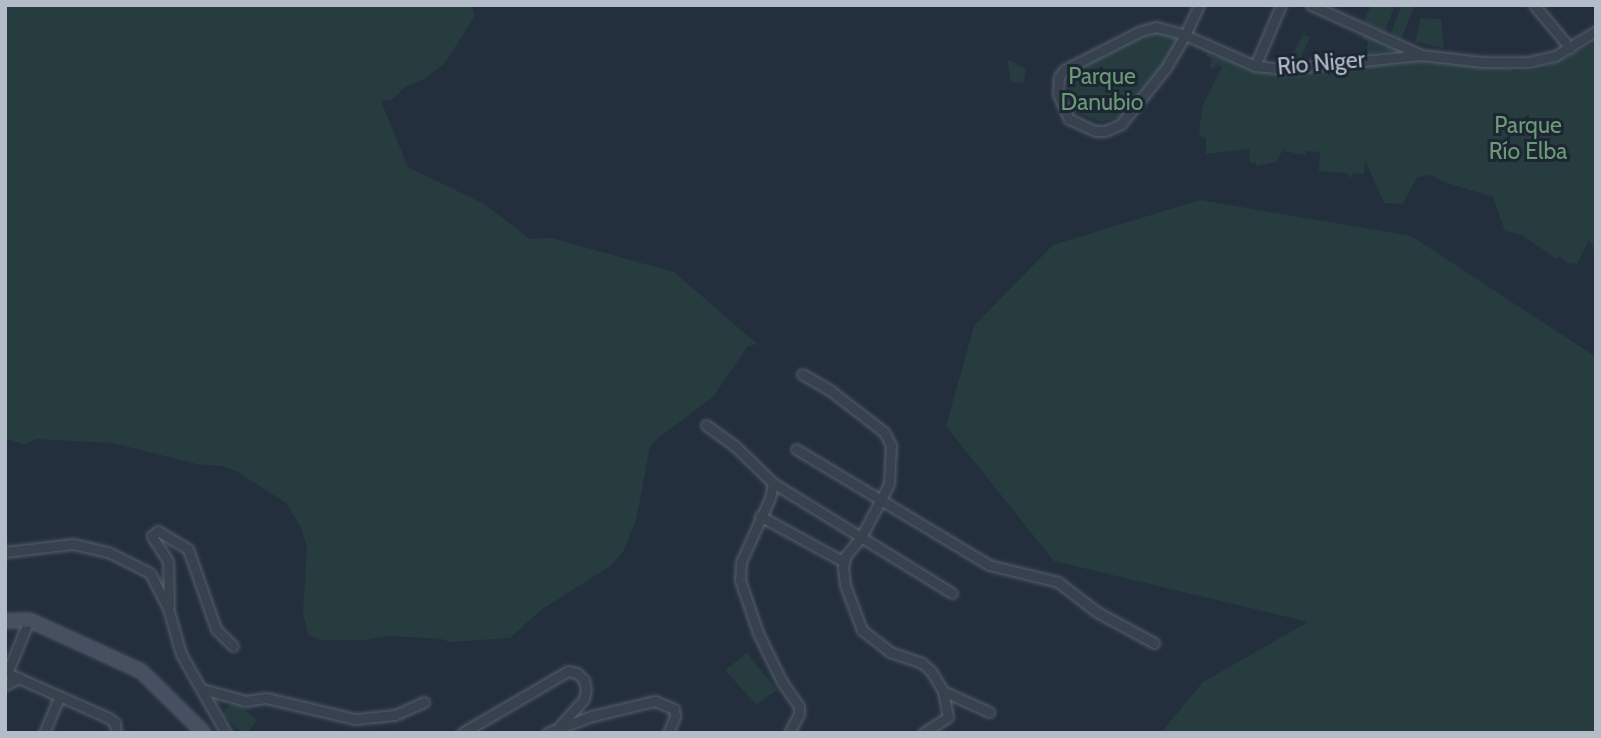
<!DOCTYPE html>
<meta charset="utf-8">
<style>
body{margin:0}
#map{position:relative;width:1601px;height:738px;overflow:hidden;background:#242f3e;font-family:Cabin,sans-serif}
div>[style]{position:absolute}
[style*='--x']{left:calc(var(--x)*1px);top:calc(var(--y)*1px);width:calc(var(--w)*1px);rotate:calc(var(--a)*1deg)}
.green>*{inset:0;background:#263c3f}
.roads{filter:drop-shadow(0 0 2px #565f6c) drop-shadow(0 0 2px #565f6c)}
.street>*{height:9px;margin:-4.5px;padding:0 4.5px;transform-origin:4.5px;border-radius:4.5px;background:#38414e}
.secondary>*{height:12px;margin:-6px;padding:0 6px;transform-origin:6px;border-radius:6px;background:#465061}
span{translate:-50% -50%;white-space:nowrap;text-align:center;line-height:1.15;-webkit-text-stroke:6px #1d2633;paint-order:stroke}
.street-label{font-size:23px;color:#b4bcc9}
.park-label{font-size:23px;color:#6b9a76}
.frame{position:absolute;inset:0;border:7px solid #b4bcc9;pointer-events:none}
</style>
<div id="map">
<div class="green">
<i style="clip-path:polygon(5px 5px,471px 5px,475px 16px,444px 64px,424px 79px,406px 86px,393px 99px,381px 101px,408px 167px,484px 204px,530px 239px,551px 238px,674px 272px,764px 350px,755px 344px,747px 347px,713px 397px,657px 439px,650px 447px,636px 520px,623px 552px,610px 566px,541px 610px,510px 638px,450px 642px,441px 639px,389px 636px,367px 640px,321px 640px,308px 635px,303px 612px,307px 547px,301px 527px,286px 503px,236px 471px,222px 466px,197px 464px,113px 443px,36px 439px,25px 445px,5px 438px)"></i>
<i style="clip-path:polygon(1371px 5px,1394px 7px,1385px 31px,1363px 22px)"></i>
<i style="clip-path:polygon(1402px 5px,1415px 5px,1401px 39px,1391px 33px)"></i>
<i style="clip-path:polygon(1421px 18px,1441px 19px,1444px 48px,1415px 42px)"></i>
<i style="clip-path:polygon(1155px 31px,1177px 38px,1169px 58px,1124px 116px,1101px 122px,1075px 112px,1066px 83px,1078px 64px)"></i>
<i style="clip-path:polygon(1303px 34px,1310px 37px,1300px 60px,1291px 58px)"></i>
<i style="clip-path:polygon(1365px 34px,1390px 46px,1394px 50px,1365px 55px,1368px 42px,1362px 38px)"></i>
<i style="clip-path:polygon(1596px 42px,1596px 252px,1589px 240px,1577px 264px,1567px 263px,1560px 256px,1557px 259px,1520px 234px,1505px 231px,1493px 197px,1441px 181px,1433px 175px,1417px 177px,1403px 204px,1384px 203px,1365px 160px,1364px 174px,1354px 173px,1350px 178px,1346px 173px,1319px 171px,1320px 152px,1306px 151px,1305px 155px,1284px 151px,1285px 146px,1276px 162px,1256px 166px,1255px 162px,1250px 163px,1249px 149px,1206px 154px,1206px 138px,1199px 135px,1202px 107px,1222px 67px,1216px 64px,1215px 70px,1209px 67px,1212px 59px,1206px 56px,1208px 52px,1195px 46px,1197px 44px,1216px 52px,1210px 54px,1215px 57px,1217px 53px,1252px 69px,1275px 74px,1420px 60px,1513px 69px,1513px 72px,1542px 69px)"></i>
<i style="clip-path:polygon(1007px 59px,1026px 69px,1024px 83px,1011px 82px)"></i>
<i style="clip-path:polygon(1200px 200px,1411px 236px,1596px 357px,1596px 733px,1161px 733px,1203px 682px,1308px 622px,1054px 561px,946px 426px,974px 326px,1053px 245px)"></i>
<i style="clip-path:polygon(747px 653px,777px 690px,756px 705px,725px 670px)"></i>
<i style="clip-path:polygon(234px 700px,257px 720px,247px 733px,242px 733px,222px 714px)"></i>
</div>
<div class="roads">
<div class="street">
<i style="--x:1199;--y:5;--w:33;--a:115"></i>
<i style="--x:1185;--y:35;--w:39;--a:120"></i>
<i style="--x:1165;--y:69;--w:70;--a:128.7"></i>
<i style="--x:1121;--y:124;--w:17;--a:156"></i>
<i style="--x:1105;--y:131;--w:10;--a:180"></i>
<i style="--x:1095;--y:131;--w:29;--a:-155"></i>
<i style="--x:1069;--y:119;--w:27;--a:-114"></i>
<i style="--x:1058;--y:94;--w:17;--a:-87"></i>
<i style="--x:1059;--y:77;--w:9;--a:-54"></i>
<i style="--x:1064;--y:70;--w:86;--a:-26.9"></i>
<i style="--x:1141;--y:31;--w:16;--a:-15"></i>
<i style="--x:1156;--y:27;--w:30;--a:15"></i>
<i style="--x:1185;--y:35;--w:77;--a:23.9"></i>
<i style="--x:1255;--y:66;--w:30;--a:6"></i>
<i style="--x:1285;--y:69;--w:137;--a:-5.9"></i>
<i style="--x:1421;--y:55;--w:62;--a:6.4"></i>
<i style="--x:1483;--y:62;--w:46;--a:0"></i>
<i style="--x:1529;--y:62;--w:27;--a:-13"></i>
<i style="--x:1555;--y:56;--w:48;--a:-31.4"></i>
<i style="--x:1311;--y:5;--w:119;--a:24.4"></i>
<i style="--x:1534;--y:5;--w:56;--a:50.1"></i>
<i style="--x:1255;--y:66;--w:66;--a:-66.9"></i>
<i style="--x:802;--y:374;--w:34;--a:30"></i>
<i style="--x:831;--y:391;--w:67;--a:37.7"></i>
<i style="--x:884;--y:432;--w:15;--a:62"></i>
<i style="--x:891;--y:445;--w:39;--a:93"></i>
<i style="--x:889;--y:484;--w:60;--a:117.8"></i>
<i style="--x:861;--y:537;--w:26;--a:129"></i>
<i style="--x:845;--y:557;--w:11;--a:100"></i>
<i style="--x:843;--y:568;--w:17;--a:83"></i>
<i style="--x:845;--y:585;--w:48;--a:69.3"></i>
<i style="--x:862;--y:630;--w:36;--a:38"></i>
<i style="--x:890;--y:652;--w:34;--a:19"></i>
<i style="--x:922;--y:663;--w:12;--a:42"></i>
<i style="--x:931;--y:671;--w:23;--a:59"></i>
<i style="--x:943;--y:691;--w:26;--a:79"></i>
<i style="--x:948;--y:717;--w:30;--a:147"></i>
<i style="--x:706;--y:425;--w:37;--a:36"></i>
<i style="--x:736;--y:447;--w:52;--a:44.2"></i>
<i style="--x:773;--y:483;--w:15;--a:101"></i>
<i style="--x:770;--y:498;--w:70;--a:114.4"></i>
<i style="--x:741;--y:562;--w:18;--a:93"></i>
<i style="--x:740;--y:580;--w:56;--a:71.2"></i>
<i style="--x:758;--y:633;--w:55;--a:63.9"></i>
<i style="--x:782;--y:682;--w:29;--a:55"></i>
<i style="--x:799;--y:706;--w:8;--a:90"></i>
<i style="--x:799;--y:714;--w:21;--a:118"></i>
<i style="--x:796;--y:449;--w:225;--a:31"></i>
<i style="--x:989;--y:565;--w:71;--a:13.8"></i>
<i style="--x:1058;--y:582;--w:49;--a:37.6"></i>
<i style="--x:1097;--y:612;--w:65;--a:28.5"></i>
<i style="--x:773;--y:483;--w:210;--a:31.6"></i>
<i style="--x:760;--y:516;--w:96;--a:28.7"></i>
<i style="--x:5;--y:552;--w:68;--a:-6.7"></i>
<i style="--x:73;--y:544;--w:36;--a:13"></i>
<i style="--x:108;--y:552;--w:47;--a:26.6"></i>
<i style="--x:150;--y:573;--w:39;--a:63"></i>
<i style="--x:168;--y:608;--w:48;--a:74.2"></i>
<i style="--x:181;--y:654;--w:91;--a:60.3"></i>
<i style="--x:169;--y:606;--w:45;--a:-91.3"></i>
<i style="--x:168;--y:561;--w:30;--a:-123"></i>
<i style="--x:152;--y:536;--w:8;--a:-40"></i>
<i style="--x:158;--y:531;--w:35;--a:31"></i>
<i style="--x:188;--y:549;--w:85;--a:70.7"></i>
<i style="--x:216;--y:629;--w:24;--a:45"></i>
<i style="--x:29;--y:620;--w:57;--a:112.5"></i>
<i style="--x:7;--y:673;--w:111;--a:23.8"></i>
<i style="--x:109;--y:718;--w:8;--a:40"></i>
<i style="--x:115;--y:723;--w:10;--a:84"></i>
<i style="--x:5;--y:685;--w:16;--a:-27"></i>
<i style="--x:202;--y:689;--w:46;--a:15.3"></i>
<i style="--x:246;--y:701;--w:20;--a:-9"></i>
<i style="--x:266;--y:698;--w:91;--a:13.3"></i>
<i style="--x:355;--y:719;--w:40;--a:-5.7"></i>
<i style="--x:395;--y:715;--w:32;--a:-24"></i>
<i style="--x:943;--y:691;--w:51;--a:24.5"></i>
<i style="--x:44;--y:733;--w:38;--a:-67"></i>
<i style="--x:462;--y:733;--w:123;--a:-30.3"></i>
<i style="--x:568;--y:671;--w:9;--a:13"></i>
<i style="--x:577;--y:673;--w:10;--a:45"></i>
<i style="--x:584;--y:680;--w:10;--a:79"></i>
<i style="--x:586;--y:690;--w:9;--a:103"></i>
<i style="--x:584;--y:699;--w:36;--a:132"></i>
<i style="--x:547;--y:733;--w:48;--a:-20.7"></i>
<i style="--x:592;--y:716;--w:65;--a:-13.4"></i>
<i style="--x:655;--y:701;--w:21;--a:23"></i>
<i style="--x:674;--y:709;--w:7;--a:82"></i>
<i style="--x:675;--y:716;--w:18;--a:112"></i>
</div>
<div class="secondary">
<i style="--x:5;--y:621;--w:24;--a:-2"></i>
<i style="--x:29;--y:620;--w:123;--a:24.5"></i>
<i style="--x:141;--y:671;--w:88;--a:44.5"></i>
</div>
</div>
<div class="street-label">
<span style="left:1321px;top:63px;rotate:-5deg">Rio Niger</span>
</div>
<div class="park-label">
<span style="left:1102px;top:89px">Parque<br>Danubio</span>
<span style="left:1528px;top:138px">Parque<br>Río Elba</span>
</div>
<div class="frame"></div>
</div>
